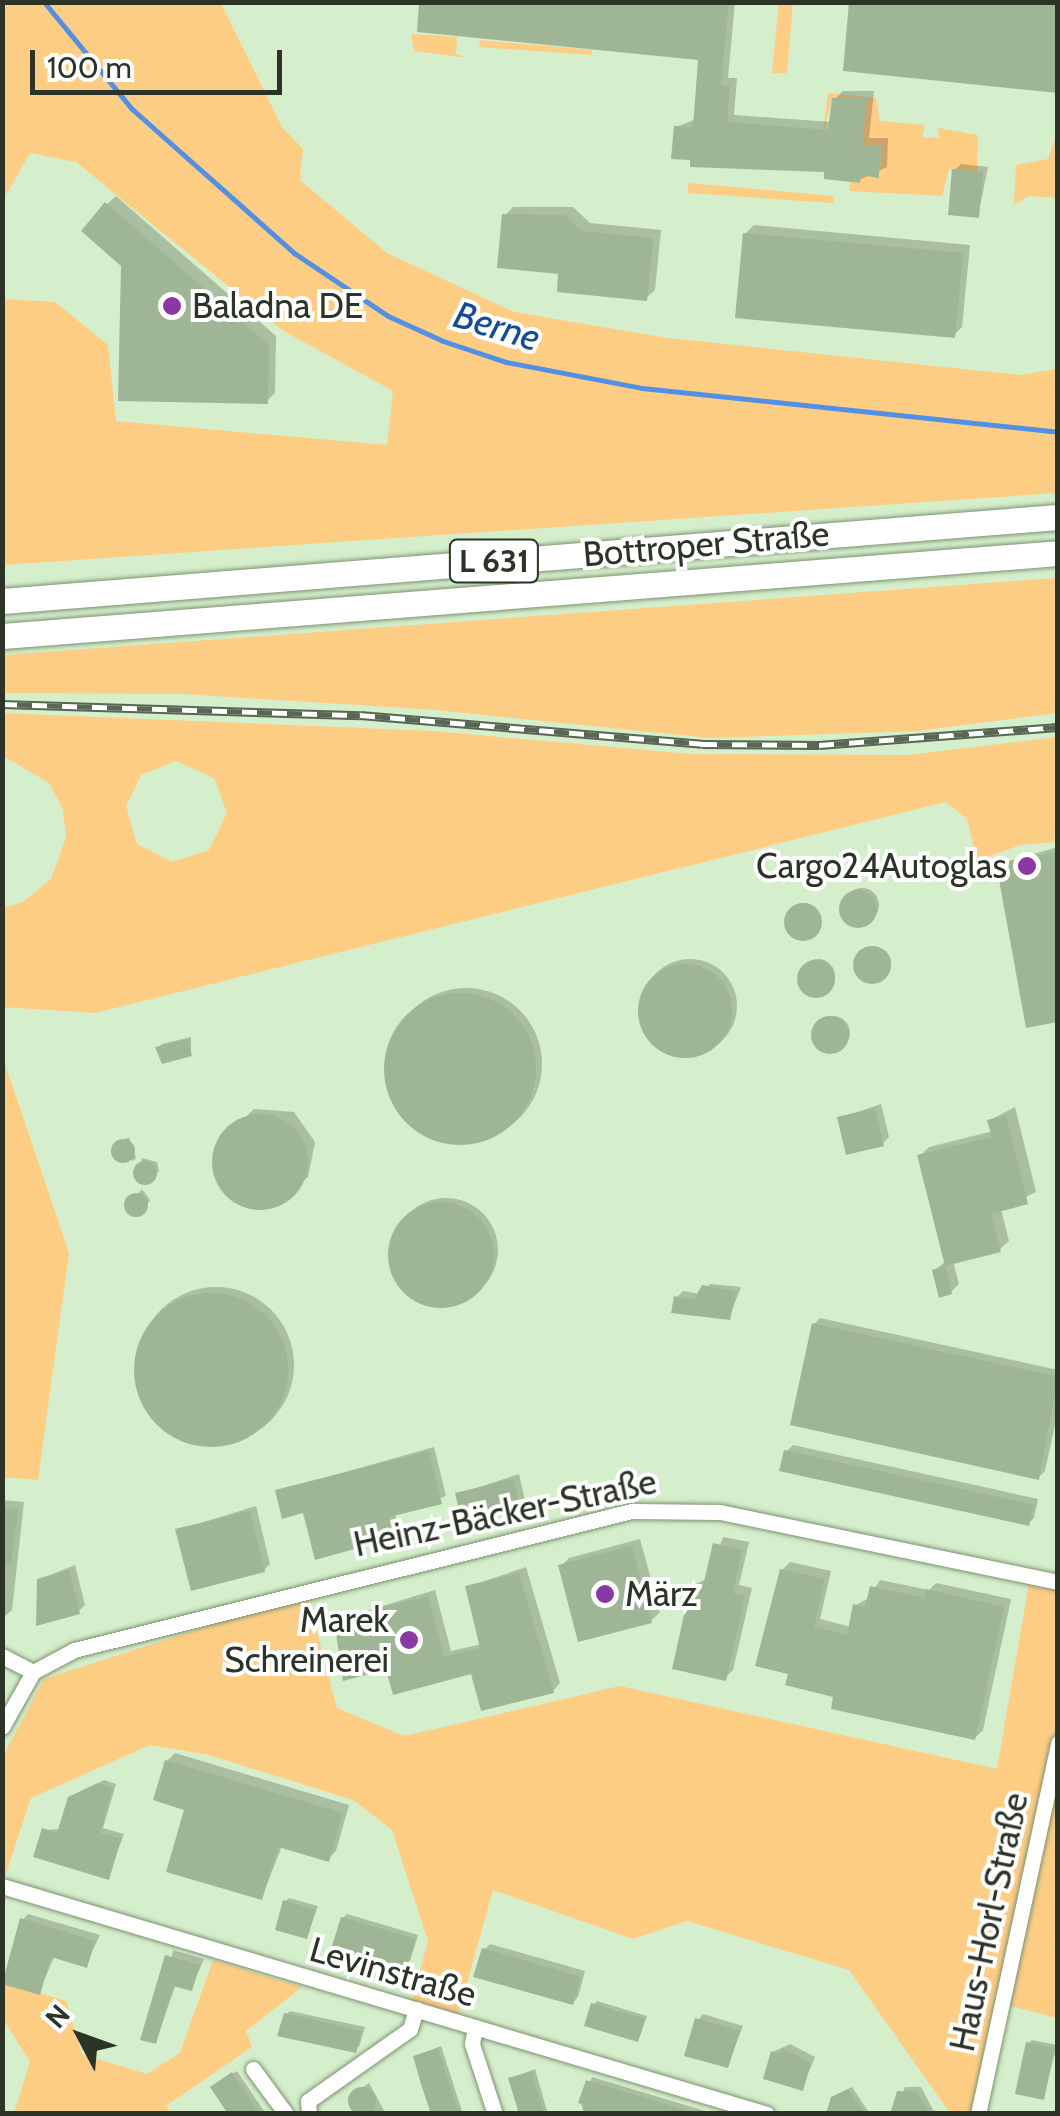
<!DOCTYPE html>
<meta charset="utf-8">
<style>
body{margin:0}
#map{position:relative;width:1060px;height:2116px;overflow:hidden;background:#d5eecb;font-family:Cabin,sans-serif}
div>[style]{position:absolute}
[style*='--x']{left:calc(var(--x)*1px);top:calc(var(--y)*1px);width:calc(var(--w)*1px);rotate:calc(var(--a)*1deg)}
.green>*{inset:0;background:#fecd84}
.shadow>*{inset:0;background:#0003}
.round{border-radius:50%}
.stream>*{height:5px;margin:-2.5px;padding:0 2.5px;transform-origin:2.5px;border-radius:2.5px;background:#5290e5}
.building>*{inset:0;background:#9eb695}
.roads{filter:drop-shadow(0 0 2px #7c9373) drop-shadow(0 0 2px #7c9373)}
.street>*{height:15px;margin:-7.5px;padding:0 7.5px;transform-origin:7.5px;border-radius:7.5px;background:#fff}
.primary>*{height:25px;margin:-12.5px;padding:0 12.5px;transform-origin:12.5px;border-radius:12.5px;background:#fff}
.rail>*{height:9px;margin-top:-4.5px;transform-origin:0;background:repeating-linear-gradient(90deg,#fff 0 15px,#586653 0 30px);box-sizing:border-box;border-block:2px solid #586653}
.dots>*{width:28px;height:28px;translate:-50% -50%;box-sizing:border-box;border:5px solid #fff;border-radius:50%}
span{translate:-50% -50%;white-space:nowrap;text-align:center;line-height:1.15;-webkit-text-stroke:8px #fff;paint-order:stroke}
.shield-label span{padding:2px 8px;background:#fff;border:2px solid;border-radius:8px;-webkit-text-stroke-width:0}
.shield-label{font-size:32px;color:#2b3427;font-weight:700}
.poi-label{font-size:35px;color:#2b3427}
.left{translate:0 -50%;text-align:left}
.right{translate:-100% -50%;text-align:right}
.street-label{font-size:35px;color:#2b3427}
.water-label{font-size:38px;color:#104e99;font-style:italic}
.frame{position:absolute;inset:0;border:5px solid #2b3427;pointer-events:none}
.north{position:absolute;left:30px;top:1986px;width:100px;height:100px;-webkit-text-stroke:8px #fff;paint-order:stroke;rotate:311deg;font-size:28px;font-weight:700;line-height:40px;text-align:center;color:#2b3427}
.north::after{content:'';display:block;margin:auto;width:35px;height:45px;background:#2b3427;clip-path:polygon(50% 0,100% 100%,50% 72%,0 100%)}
.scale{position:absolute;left:30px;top:50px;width:252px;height:45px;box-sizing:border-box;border:5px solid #2b3427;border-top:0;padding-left:12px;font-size:30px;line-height:35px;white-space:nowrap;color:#2b3427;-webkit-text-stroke:8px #fff;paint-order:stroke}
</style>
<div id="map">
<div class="green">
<i style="clip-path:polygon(3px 2px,221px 3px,282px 127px,303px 149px,300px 180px,387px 253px,514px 312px,668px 338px,1020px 375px,1057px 369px,1057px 493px,3px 565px,3px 299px,55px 302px,108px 345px,116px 421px,387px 445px,393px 391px,282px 330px,76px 162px,30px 153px,3px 200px)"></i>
<i style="clip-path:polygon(779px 2px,793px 3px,787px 73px,772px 73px)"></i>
<i style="clip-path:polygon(411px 34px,457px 37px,456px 54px,468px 58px,414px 51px)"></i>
<i style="clip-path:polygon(479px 40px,592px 50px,592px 55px,480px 47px)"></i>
<i style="clip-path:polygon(828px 93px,876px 98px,880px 121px,925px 125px,922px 137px,939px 138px,938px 128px,978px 135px,977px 172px,949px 169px,942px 196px,849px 191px,850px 182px,860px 183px,861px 175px,880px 177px,881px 146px,862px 145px,866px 99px,832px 98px,822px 140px)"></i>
<i style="clip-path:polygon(1057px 133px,1055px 198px,1029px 196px,1014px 205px,1016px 165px,1048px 159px)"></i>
<i style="clip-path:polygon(689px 183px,834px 196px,833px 203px,687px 193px)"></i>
<i style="clip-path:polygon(1057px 578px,1057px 713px,918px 731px,710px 738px,435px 710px,183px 694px,3px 693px,3px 655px)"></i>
<i style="clip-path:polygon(evenodd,3px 713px,432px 731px,692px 754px,909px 755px,1057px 737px,1057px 842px,1020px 845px,977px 861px,967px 819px,946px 802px,95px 1013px,3px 1007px,3px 908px,23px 902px,51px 879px,66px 837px,63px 809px,49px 783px,3px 756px,3px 713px,176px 761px,214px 778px,227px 813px,209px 850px,172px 862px,137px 844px,126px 806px,141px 775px,176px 761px)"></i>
<i style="clip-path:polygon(2px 1055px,69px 1253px,38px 1480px,3px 1477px)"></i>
<i style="clip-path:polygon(1029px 1583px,1057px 1590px,1057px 1724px,977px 2113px,950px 2113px,849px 1970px,687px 1921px,633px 1939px,493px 1890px,457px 2019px,410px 2006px,428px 1941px,392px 1830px,353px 1800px,209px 1755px,150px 1745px,31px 1798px,3px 1883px,2px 1758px,44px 1679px,233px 1618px,309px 1601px,337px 1708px,404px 1736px,620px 1686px,997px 1769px)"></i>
<i style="clip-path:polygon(1057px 1774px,1057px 2018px,1006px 2005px)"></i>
<i style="clip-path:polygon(213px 1960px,302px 1987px,246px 2031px,252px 2047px,166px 2106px,171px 2113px,14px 2113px,30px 2062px,3px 2019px,3px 1982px,66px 2001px,82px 2054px,147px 2074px,180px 2053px)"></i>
</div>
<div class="shadow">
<i style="clip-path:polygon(422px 2px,735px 2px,728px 78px,737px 78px,734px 115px,832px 122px,835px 99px,843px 91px,874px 91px,869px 138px,888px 138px,887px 167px,859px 180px,676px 127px,696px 119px,701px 58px)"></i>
<i style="clip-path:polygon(961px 164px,988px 167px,978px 216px,955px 170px)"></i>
<i style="clip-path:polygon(116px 196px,276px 336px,275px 393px,267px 401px,123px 265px,107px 204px)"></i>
<i style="clip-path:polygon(513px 207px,573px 207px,590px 223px,661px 230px,655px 290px,646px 298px,561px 271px,505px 215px)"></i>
<i style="clip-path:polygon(754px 225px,970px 245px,962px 327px,954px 335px,745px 234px)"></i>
<i style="clip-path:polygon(1058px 847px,1058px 1020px,999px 864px)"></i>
<i class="round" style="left:845px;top:888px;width:34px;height:34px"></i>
<i class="round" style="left:788px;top:903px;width:32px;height:32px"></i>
<i class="round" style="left:859px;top:947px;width:32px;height:32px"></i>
<i class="round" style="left:801px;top:959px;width:34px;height:34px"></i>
<i class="round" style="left:643px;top:959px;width:94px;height:94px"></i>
<i class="round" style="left:390px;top:988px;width:152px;height:152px"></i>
<i class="round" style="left:816px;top:1016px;width:34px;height:34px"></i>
<i style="clip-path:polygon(191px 1037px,191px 1054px,158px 1048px,162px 1044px)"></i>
<i style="clip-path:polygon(881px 1104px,889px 1137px,883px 1143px,840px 1118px)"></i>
<i style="clip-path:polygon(1015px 1107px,1036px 1192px,1001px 1209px,1009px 1241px,999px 1250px,953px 1261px,959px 1284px,951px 1292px,935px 1270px,946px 1261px,920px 1156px,929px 1147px,993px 1131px,990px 1120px)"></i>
<i style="clip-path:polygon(254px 1109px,294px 1112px,315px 1142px,308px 1177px,269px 1206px,238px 1201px,217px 1174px,220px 1141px)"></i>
<i style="clip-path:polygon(129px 1137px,136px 1158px,133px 1161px,114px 1153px,116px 1144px)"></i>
<i style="clip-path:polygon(142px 1158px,157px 1162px,159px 1171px,144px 1185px,138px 1178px)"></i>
<i style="clip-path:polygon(142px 1189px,150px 1200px,141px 1213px,128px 1206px)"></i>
<i class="round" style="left:394px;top:1198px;width:104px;height:104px"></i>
<i style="clip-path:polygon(710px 1284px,741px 1287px,729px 1318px,677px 1297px,683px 1291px,700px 1294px)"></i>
<i class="round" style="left:138px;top:1287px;width:156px;height:156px"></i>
<i style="clip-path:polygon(820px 1318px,1058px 1370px,1058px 1411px,1045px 1471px,1039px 1477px,814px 1324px)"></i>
<i style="clip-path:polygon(793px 1445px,1038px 1499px,1034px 1518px,1028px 1524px,787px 1451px)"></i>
<i style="clip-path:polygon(434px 1447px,446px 1496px,395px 1513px,399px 1530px,393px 1535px,305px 1510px,278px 1491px)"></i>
<i style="clip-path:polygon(519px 1474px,525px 1500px,519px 1506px,458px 1494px)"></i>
<i style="clip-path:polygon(2px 1500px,24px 1502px,12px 1610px,4px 1617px)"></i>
<i style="clip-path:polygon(256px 1506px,270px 1564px,264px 1570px,178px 1530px)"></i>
<i style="clip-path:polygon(723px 1537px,749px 1542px,739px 1585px,752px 1588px,733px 1670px,725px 1678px,694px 1585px,708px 1578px)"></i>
<i style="clip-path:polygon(640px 1539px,660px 1612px,651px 1621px,561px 1566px,569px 1558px)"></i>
<i style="clip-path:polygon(790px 1562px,831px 1571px,820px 1619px,851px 1627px,856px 1605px,869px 1598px,880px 1580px,929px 1590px,936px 1583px,1011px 1599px,983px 1730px,975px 1738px,836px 1695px,791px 1672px,782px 1570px)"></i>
<i style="clip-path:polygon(75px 1565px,85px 1605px,79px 1611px,40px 1579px)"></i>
<i style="clip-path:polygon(526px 1567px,560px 1683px,553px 1691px,473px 1671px,388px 1667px,337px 1620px,435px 1590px,451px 1651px,482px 1644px,467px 1587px)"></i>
<i style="clip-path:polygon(175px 1753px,349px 1805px,336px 1851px,328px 1859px,282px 1846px,262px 1897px,187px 1808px,167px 1761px)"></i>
<i style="clip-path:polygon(104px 1780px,116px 1784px,103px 1828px,124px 1834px,108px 1877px,44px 1830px,61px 1829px,70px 1798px)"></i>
<i style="clip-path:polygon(289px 1898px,318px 1906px,307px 1936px,285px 1902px)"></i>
<i style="clip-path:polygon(28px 1914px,100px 1935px,86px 1965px,55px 1955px,39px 1992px,22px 1920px)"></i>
<i style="clip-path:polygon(347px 1914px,418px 1935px,410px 1961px,343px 1918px)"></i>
<i style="clip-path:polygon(490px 1944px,585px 1971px,578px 1997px,572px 2003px,484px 1950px)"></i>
<i style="clip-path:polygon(173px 1950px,204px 1959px,191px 1989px,176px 1984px,156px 2041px)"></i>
<i style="clip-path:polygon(597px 2001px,647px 2016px,640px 2036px,593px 2005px)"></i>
<i style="clip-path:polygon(290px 2011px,365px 2027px,359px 2047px,286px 2015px)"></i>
<i style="clip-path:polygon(703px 2014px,743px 2026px,728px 2065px,698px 2020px)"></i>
<i style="clip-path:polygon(1032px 2040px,1057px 2045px,1043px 2097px,1028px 2043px)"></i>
<i style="clip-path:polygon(790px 2044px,815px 2057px,802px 2088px,773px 2052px)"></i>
<i style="clip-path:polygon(441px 2046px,463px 2114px,433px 2114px,416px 2056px)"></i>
<i style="clip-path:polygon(535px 2069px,548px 2114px,521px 2114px,511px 2079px)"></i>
<i style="clip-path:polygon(237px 2071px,266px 2114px,223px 2114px,228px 2109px,217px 2084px)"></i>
<i style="clip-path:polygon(592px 2077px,715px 2114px,584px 2114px,581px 2103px)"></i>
<i style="clip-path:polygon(369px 2083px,386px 2114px,356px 2114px,348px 2098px)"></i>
<i style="clip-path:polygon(852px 2087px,870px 2114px,829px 2114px,838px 2094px)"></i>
<i style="clip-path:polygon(905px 2087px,921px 2087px,933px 2110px,946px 2114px,893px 2114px)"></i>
</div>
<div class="stream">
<i style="--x:44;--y:2;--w:139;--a:50.6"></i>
<i style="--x:132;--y:109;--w:217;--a:41.6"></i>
<i style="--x:294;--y:253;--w:113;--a:33.8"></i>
<i style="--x:388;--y:316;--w:60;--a:24.4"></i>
<i style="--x:443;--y:341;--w:66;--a:18.4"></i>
<i style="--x:506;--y:362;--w:138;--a:10.8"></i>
<i style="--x:642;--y:388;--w:418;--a:6"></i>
</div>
<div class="building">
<i style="clip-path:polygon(419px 2px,729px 2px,721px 85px,730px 86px,727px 122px,828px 130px,832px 98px,867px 98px,862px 145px,881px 146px,879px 178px,861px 175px,860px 183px,824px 179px,824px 172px,690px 167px,690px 160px,671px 159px,674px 126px,693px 127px,698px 60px,417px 32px)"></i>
<i style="clip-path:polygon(849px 2px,1058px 2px,1058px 93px,843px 71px)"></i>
<i style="clip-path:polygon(952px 169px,983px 172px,979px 218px,948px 215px)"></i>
<i style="clip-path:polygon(105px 202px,269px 345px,268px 404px,118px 401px,121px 266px,81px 231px)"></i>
<i style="clip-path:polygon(502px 214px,565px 215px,581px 231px,653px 238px,647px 301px,557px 292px,558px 274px,497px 268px)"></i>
<i style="clip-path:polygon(743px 233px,963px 253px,955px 338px,735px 318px)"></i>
<i style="clip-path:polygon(1056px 852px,1058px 1022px,1026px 1028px,996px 863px)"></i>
<i class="round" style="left:839px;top:890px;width:38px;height:38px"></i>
<i class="round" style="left:784px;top:903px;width:38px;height:38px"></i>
<i class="round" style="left:853px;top:946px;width:38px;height:38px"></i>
<i class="round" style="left:797px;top:960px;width:38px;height:38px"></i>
<i class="round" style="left:638px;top:964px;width:94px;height:94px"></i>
<i class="round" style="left:384px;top:993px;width:152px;height:152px"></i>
<i class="round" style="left:811px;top:1016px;width:38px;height:38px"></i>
<i style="clip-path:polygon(188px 1039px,192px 1056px,162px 1064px,155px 1047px)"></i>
<i style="clip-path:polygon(875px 1108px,884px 1146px,846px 1155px,837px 1117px)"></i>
<i class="round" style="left:212px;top:1114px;width:96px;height:96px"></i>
<i style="clip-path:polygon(1006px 1115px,1028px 1204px,991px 1214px,1001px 1252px,945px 1266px,917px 1155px,992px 1137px,987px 1120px)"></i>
<i class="round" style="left:111px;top:1139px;width:24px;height:24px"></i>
<i class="round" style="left:133px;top:1161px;width:24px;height:24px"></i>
<i class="round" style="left:124px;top:1193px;width:24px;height:24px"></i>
<i class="round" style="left:388px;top:1202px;width:106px;height:106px"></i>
<i style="clip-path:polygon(945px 1266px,952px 1294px,939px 1298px,932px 1270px)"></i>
<i style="clip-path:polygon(702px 1285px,736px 1292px,730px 1320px,671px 1313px,674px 1296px,694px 1300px)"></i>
<i class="round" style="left:134px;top:1293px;width:154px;height:154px"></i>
<i style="clip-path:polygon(812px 1323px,1058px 1377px,1039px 1480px,790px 1425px)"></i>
<i style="clip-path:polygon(784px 1450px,1034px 1505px,1029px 1526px,779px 1471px)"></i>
<i style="clip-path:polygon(429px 1451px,442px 1504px,389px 1517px,394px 1538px,315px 1560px,303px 1513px,282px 1519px,275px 1490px)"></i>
<i style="clip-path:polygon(513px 1479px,521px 1509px,462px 1523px,455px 1493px)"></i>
<i style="clip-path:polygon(2px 1508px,18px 1509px,11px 1564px,2px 1564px)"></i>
<i style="clip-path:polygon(250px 1511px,265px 1572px,191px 1591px,175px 1529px)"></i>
<i style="clip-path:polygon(713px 1543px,742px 1550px,733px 1593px,745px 1596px,726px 1681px,672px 1669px,691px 1583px,703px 1586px)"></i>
<i style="clip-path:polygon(632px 1546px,652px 1623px,578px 1642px,558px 1565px)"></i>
<i style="clip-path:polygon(780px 1569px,825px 1579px,814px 1627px,847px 1635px,853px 1604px,865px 1607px,870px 1586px,924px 1598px,926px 1589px,1004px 1607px,975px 1740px,831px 1709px,833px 1697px,785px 1685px,788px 1674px,755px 1666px)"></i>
<i style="clip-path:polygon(69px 1570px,80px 1614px,36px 1626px,37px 1579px)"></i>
<i style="clip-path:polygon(519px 1573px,554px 1693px,481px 1711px,471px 1674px,393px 1695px,386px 1670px,343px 1681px,334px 1619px,428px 1596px,444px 1657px,480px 1648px,465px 1586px)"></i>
<i style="clip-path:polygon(165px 1760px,343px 1813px,329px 1862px,278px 1847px,262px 1900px,166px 1872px,184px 1810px,153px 1800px)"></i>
<i style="clip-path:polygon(98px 1783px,113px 1788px,100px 1833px,121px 1839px,109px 1880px,33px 1857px,42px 1828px,57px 1833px,68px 1797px)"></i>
<i style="clip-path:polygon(283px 1900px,316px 1910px,307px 1939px,275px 1930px)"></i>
<i style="clip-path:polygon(341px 1917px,416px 1939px,407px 1968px,332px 1946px)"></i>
<i style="clip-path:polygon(20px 1918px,95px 1941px,87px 1968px,51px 1957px,40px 1995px,2px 1984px)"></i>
<i style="clip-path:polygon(482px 1948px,581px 1977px,573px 2005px,473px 1977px)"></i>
<i style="clip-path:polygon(165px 1955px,200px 1965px,192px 1991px,173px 1986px,156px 2044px,140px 2040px)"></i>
<i style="clip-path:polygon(591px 2003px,645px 2019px,638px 2042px,584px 2026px)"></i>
<i style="clip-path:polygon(284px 2013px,362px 2031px,356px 2053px,277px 2036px)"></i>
<i style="clip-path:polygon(695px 2018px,740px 2031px,728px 2068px,684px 2056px)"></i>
<i style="clip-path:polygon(1026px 2042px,1055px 2048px,1044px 2100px,1015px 2094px)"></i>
<i style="clip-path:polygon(438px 2048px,446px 2073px,459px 2114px,431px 2114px,420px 2081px,413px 2056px)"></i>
<i style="clip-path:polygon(782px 2048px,811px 2063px,803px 2091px,763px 2079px,771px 2051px,780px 2054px)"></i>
<i style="clip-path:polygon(532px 2071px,536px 2087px,545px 2114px,519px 2114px,508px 2078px)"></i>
<i style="clip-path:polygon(232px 2072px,260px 2114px,228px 2114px,210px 2087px)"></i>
<i style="clip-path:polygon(586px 2080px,685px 2110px,685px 2114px,582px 2114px,585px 2105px,578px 2103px)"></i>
<i class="round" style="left:348px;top:2087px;width:28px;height:28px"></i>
<i style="clip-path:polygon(848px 2089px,865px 2114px,826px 2114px,831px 2097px)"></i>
<i style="clip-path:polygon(897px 2091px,916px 2092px,931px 2114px,890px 2114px)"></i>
</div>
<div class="roads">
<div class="street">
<i style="--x:2;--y:1656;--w:35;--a:27"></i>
<i style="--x:2;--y:1727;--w:63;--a:-60.6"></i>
<i style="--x:33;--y:1672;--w:47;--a:-28.2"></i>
<i style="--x:74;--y:1650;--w:575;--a:-13.99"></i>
<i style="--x:632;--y:1511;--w:88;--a:0.7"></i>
<i style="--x:720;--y:1512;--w:345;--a:11.7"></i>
<i style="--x:2;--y:1886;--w:798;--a:16.6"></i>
<i style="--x:475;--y:2027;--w:17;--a:100"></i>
<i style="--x:472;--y:2044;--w:74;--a:71.8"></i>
<i style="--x:253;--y:2069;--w:56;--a:53.7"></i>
<i style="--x:309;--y:2114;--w:13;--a:-94"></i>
<i style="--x:308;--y:2101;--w:125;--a:-35.2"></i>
<i style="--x:410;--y:2029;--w:21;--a:-73"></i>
<i style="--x:978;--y:2114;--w:380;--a:-77.8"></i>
</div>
<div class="primary">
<i style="--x:2;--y:601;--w:1059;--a:-4.55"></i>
<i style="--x:2;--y:636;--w:1059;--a:-4.49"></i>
</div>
</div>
<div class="rail">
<i style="--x:2;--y:704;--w:358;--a:1.8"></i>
<i style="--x:360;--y:715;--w:343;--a:4.8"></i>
<i style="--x:702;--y:744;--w:117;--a:0.5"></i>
<i style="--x:819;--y:745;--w:240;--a:-4.3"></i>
</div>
<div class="dots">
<i style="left:172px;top:306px;background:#8a38a6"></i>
<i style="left:1027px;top:866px;background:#8a38a6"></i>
<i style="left:605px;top:1594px;background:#8a38a6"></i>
<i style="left:409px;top:1640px;background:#8a38a6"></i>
</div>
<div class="shield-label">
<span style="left:494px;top:561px">L 631</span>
</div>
<div class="poi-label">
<span class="left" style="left:192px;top:306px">Baladna DE</span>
<span class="right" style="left:1007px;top:866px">Cargo24Autoglas</span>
<span class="left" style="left:625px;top:1594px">März</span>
<span class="right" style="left:389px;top:1640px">Marek<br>Schreinerei</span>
</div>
<div class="street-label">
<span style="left:706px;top:544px;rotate:-5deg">Bottroper Straße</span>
<span style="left:505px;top:1513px;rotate:-12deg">Heinz-Bäcker-Straße</span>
<span style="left:989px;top:1922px;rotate:-78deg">Haus-Horl-Straße</span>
<span style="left:393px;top:1972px;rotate:16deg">Levinstraße</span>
</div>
<div class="water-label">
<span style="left:497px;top:326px;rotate:17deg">Berne</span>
</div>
<div class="frame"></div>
<div class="north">N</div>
<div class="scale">100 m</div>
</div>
